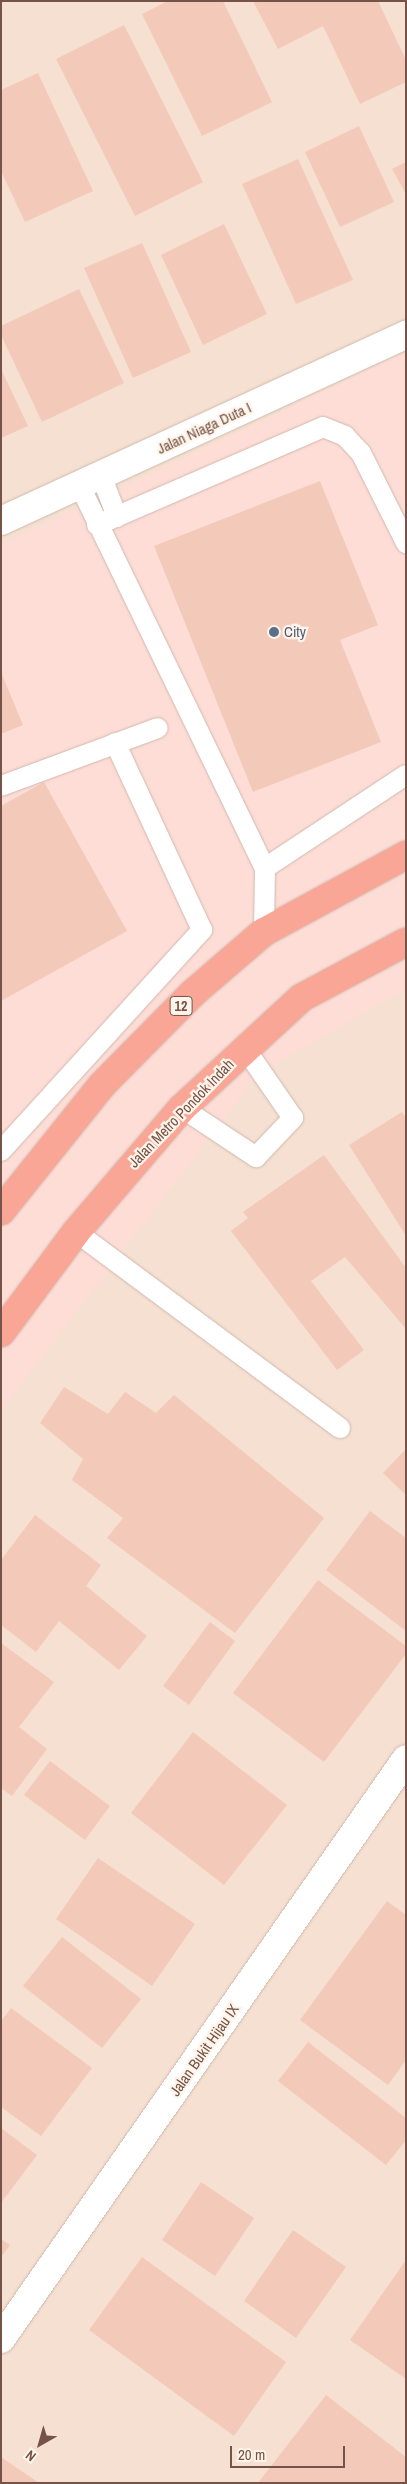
<!DOCTYPE html>
<style>
body{margin:0}
#map{position:relative;width:407px;height:2484px;overflow:hidden;background:#fdf0e2;font-family:"Archivo Narrow",sans-serif}
div>[style]{position:absolute}
[style*='--x']{left:calc(var(--x)*1px);top:calc(var(--y)*1px);width:calc(var(--w)*1px);rotate:calc(var(--a)*1deg)}
.residential>*{inset:0;background:#f5e0d1}
.commercial>*{inset:0;background:#feddd6}
.building>*{inset:0;background:#f3cab9}
.roads{filter:drop-shadow(0 0 1px #d0b8ac) drop-shadow(0 0 1px #d0b8ac)}
.lane>*{height:20px;margin:-10px;padding:0 10px;transform-origin:10px;border-radius:10px;background:#fff}
.street>*{height:28px;margin:-14px;padding:0 14px;transform-origin:14px;border-radius:14px;background:#fff}
.highway>*{height:28px;margin:-14px;padding:0 14px;transform-origin:14px;border-radius:14px;background:#f9a697}
.dots>*{width:14px;height:14px;translate:-50% -50%;box-sizing:border-box;border:2px solid #fff4e9;border-radius:50%}
span{translate:-50% -50%;white-space:nowrap;text-align:center;line-height:1.15;-webkit-text-stroke:4.5px #fff4e9;paint-order:stroke}
.shield-label span{padding:1px 4px;background:#fff4e9;border:1px solid;border-radius:4px;-webkit-text-stroke-width:0}
.shield-label{font-size:14px;color:#755348;font-weight:700}
.street-label{font-size:15px;color:#755348}
.service-label{font-size:15px;color:#4e5e75}
.left{translate:0 -50%;text-align:left}
.frame{position:absolute;inset:0;border:2px solid #755348;pointer-events:none}
.north{position:absolute;left:15px;top:2419px;width:50px;height:50px;-webkit-text-stroke:4px #fff4e9;paint-order:stroke;rotate:218deg;font-size:14px;font-weight:700;line-height:20px;text-align:center;color:#755348}
.north::after{content:'';display:block;margin:auto;width:18px;height:22px;background:#755348;clip-path:polygon(50% 0,100% 100%,50% 72%,0 100%)}
.scale{position:absolute;left:230px;top:2446px;width:115px;height:22px;box-sizing:border-box;border:2px solid #755348;border-top:0;padding-left:6px;font-size:15px;line-height:18px;white-space:nowrap;color:#755348;-webkit-text-stroke:4px #fff4e9;paint-order:stroke}
</style>
<div id="map">
<div class="residential">
<i style="clip-path:polygon(1px 1px,406px 1px,406px 2483px,1px 2483px)"></i>
</div>
<div class="commercial">
<i style="clip-path:polygon(406px 352px,406px 989px,258px 1074px,1px 1410px,1px 545px)"></i>
</div>
<div class="building">
<i style="clip-path:polygon(168px 1px,223px 1px,272px 102px,202px 136px,142px 14px)"></i>
<i style="clip-path:polygon(253px 1px,378px 1px,406px 60px,406px 82px,360px 104px,323px 26px,278px 49px)"></i>
<i style="clip-path:polygon(124px 25px,203px 182px,135px 216px,56px 59px)"></i>
<i style="clip-path:polygon(38px 73px,93px 191px,25px 222px,1px 171px,1px 90px)"></i>
<i style="clip-path:polygon(359px 126px,394px 202px,340px 227px,305px 152px)"></i>
<i style="clip-path:polygon(298px 159px,353px 280px,296px 304px,242px 184px)"></i>
<i style="clip-path:polygon(406px 162px,406px 194px,392px 169px)"></i>
<i style="clip-path:polygon(224px 224px,267px 314px,203px 345px,161px 255px)"></i>
<i style="clip-path:polygon(142px 243px,191px 352px,133px 378px,84px 268px)"></i>
<i style="clip-path:polygon(79px 289px,124px 383px,42px 422px,1px 335px,1px 326px)"></i>
<i style="clip-path:polygon(1px 369px,28px 426px,1px 438px)"></i>
<i style="clip-path:polygon(320px 481px,378px 625px,340px 640px,381px 742px,253px 792px,154px 546px)"></i>
<i style="clip-path:polygon(1px 672px,23px 725px,1px 734px)"></i>
<i style="clip-path:polygon(44px 782px,127px 931px,1px 1001px,1px 806px)"></i>
<i style="clip-path:polygon(402px 1112px,406px 1118px,406px 1236px,349px 1145px)"></i>
<i style="clip-path:polygon(324px 1155px,406px 1268px,406px 1329px,345px 1257px,311px 1281px,364px 1350px,337px 1370px,231px 1231px,248px 1218px,243px 1212px)"></i>
<i style="clip-path:polygon(64px 1387px,108px 1414px,125px 1392px,156px 1413px,174px 1395px,324px 1518px,235px 1633px,107px 1538px,123px 1518px,72px 1480px,83px 1459px,40px 1423px)"></i>
<i style="clip-path:polygon(406px 1449px,406px 1495px,383px 1473px)"></i>
<i style="clip-path:polygon(370px 1511px,406px 1538px,406px 1631px,326px 1570px)"></i>
<i style="clip-path:polygon(35px 1515px,101px 1565px,86px 1586px,147px 1636px,119px 1670px,59px 1621px,36px 1652px,1px 1625px,1px 1560px)"></i>
<i style="clip-path:polygon(318px 1580px,406px 1646px,406px 1654px,324px 1762px,233px 1693px)"></i>
<i style="clip-path:polygon(210px 1622px,235px 1641px,189px 1705px,163px 1686px)"></i>
<i style="clip-path:polygon(1px 1643px,54px 1682px,19px 1727px,47px 1749px,12px 1796px,1px 1788px)"></i>
<i style="clip-path:polygon(193px 1732px,287px 1805px,224px 1885px,131px 1813px)"></i>
<i style="clip-path:polygon(50px 1761px,110px 1806px,85px 1840px,24px 1795px)"></i>
<i style="clip-path:polygon(98px 1858px,195px 1924px,152px 1986px,56px 1919px)"></i>
<i style="clip-path:polygon(387px 1901px,406px 1915px,406px 2060px,388px 2085px,300px 2020px)"></i>
<i style="clip-path:polygon(62px 1937px,141px 1999px,102px 2048px,23px 1986px)"></i>
<i style="clip-path:polygon(11px 2008px,92px 2068px,41px 2136px,1px 2107px,1px 2021px)"></i>
<i style="clip-path:polygon(308px 2042px,406px 2118px,406px 2140px,386px 2165px,278px 2081px)"></i>
<i style="clip-path:polygon(1px 2128px,37px 2155px,1px 2203px)"></i>
<i style="clip-path:polygon(201px 2182px,254px 2218px,215px 2276px,162px 2240px)"></i>
<i style="clip-path:polygon(293px 2230px,346px 2267px,296px 2338px,244px 2301px)"></i>
<i style="clip-path:polygon(1px 2239px,10px 2245px,1px 2257px)"></i>
<i style="clip-path:polygon(142px 2257px,286px 2362px,234px 2436px,89px 2330px)"></i>
<i style="clip-path:polygon(406px 2260px,406px 2379px,350px 2340px)"></i>
<i style="clip-path:polygon(326px 2395px,406px 2457px,406px 2483px,258px 2483px)"></i>
<i style="clip-path:polygon(1px 2457px,39px 2483px,1px 2483px)"></i>
</div>
<div class="roads">
<div class="lane">
<i style="--x:101;--y:475;--w:45;--a:69.1"></i>
<i style="--x:79;--y:484;--w:427;--a:64.2"></i>
<i style="--x:265;--y:868;--w:64;--a:90.9"></i>
<i style="--x:97;--y:525;--w:246;--a:-23.4"></i>
<i style="--x:323;--y:427;--w:24;--a:22"></i>
<i style="--x:345;--y:436;--w:23;--a:47"></i>
<i style="--x:361;--y:453;--w:101;--a:63.4"></i>
<i style="--x:1;--y:786;--w:167;--a:-20.3"></i>
<i style="--x:265;--y:868;--w:169;--a:-33.4"></i>
<i style="--x:182;--y:1108;--w:89;--a:33.5"></i>
<i style="--x:256;--y:1157;--w:54;--a:-46.5"></i>
<i style="--x:293;--y:1118;--w:86;--a:-124.6"></i>
<i style="--x:1;--y:1151;--w:299;--a:-47.7"></i>
<i style="--x:202;--y:930;--w:206;--a:-114.9"></i>
<i style="--x:76;--y:1232;--w:329;--a:36.6"></i>
</div>
<div class="street">
<i style="--x:1;--y:521;--w:446;--a:-24.7"></i>
<i style="--x:1;--y:2339;--w:707;--a:-55.07"></i>
</div>
<div class="highway">
<i style="--x:1;--y:1211;--w:160;--a:-51.3"></i>
<i style="--x:101;--y:1086;--w:131;--a:-45.3"></i>
<i style="--x:193;--y:993;--w:94;--a:-40.7"></i>
<i style="--x:264;--y:932;--w:162;--a:-28.5"></i>
<i style="--x:1;--y:1333;--w:126;--a:-53.4"></i>
<i style="--x:76;--y:1232;--w:163;--a:-49.5"></i>
<i style="--x:182;--y:1108;--w:162;--a:-42.7"></i>
<i style="--x:301;--y:998;--w:119;--a:-28.1"></i>
</div>
</div>
<div class="dots">
<i style="left:274px;top:632px;background:#5c6f8a"></i>
</div>
<div class="shield-label">
<span style="left:181px;top:1006px">12</span>
</div>
<div class="street-label">
<span style="left:204px;top:428px;rotate:-25deg">Jalan Niaga Duta I</span>
<span style="left:181px;top:1113px;rotate:-46deg">Jalan Metro Pondok Indah</span>
<span style="left:204px;top:2050px;rotate:-55deg">Jalan Bukit Hijau IX</span>
</div>
<div class="service-label">
<span class="left" style="left:284px;top:632px">City</span>
</div>
<div class="frame"></div>
<div class="north">N</div>
<div class="scale">20 m</div>
</div>
